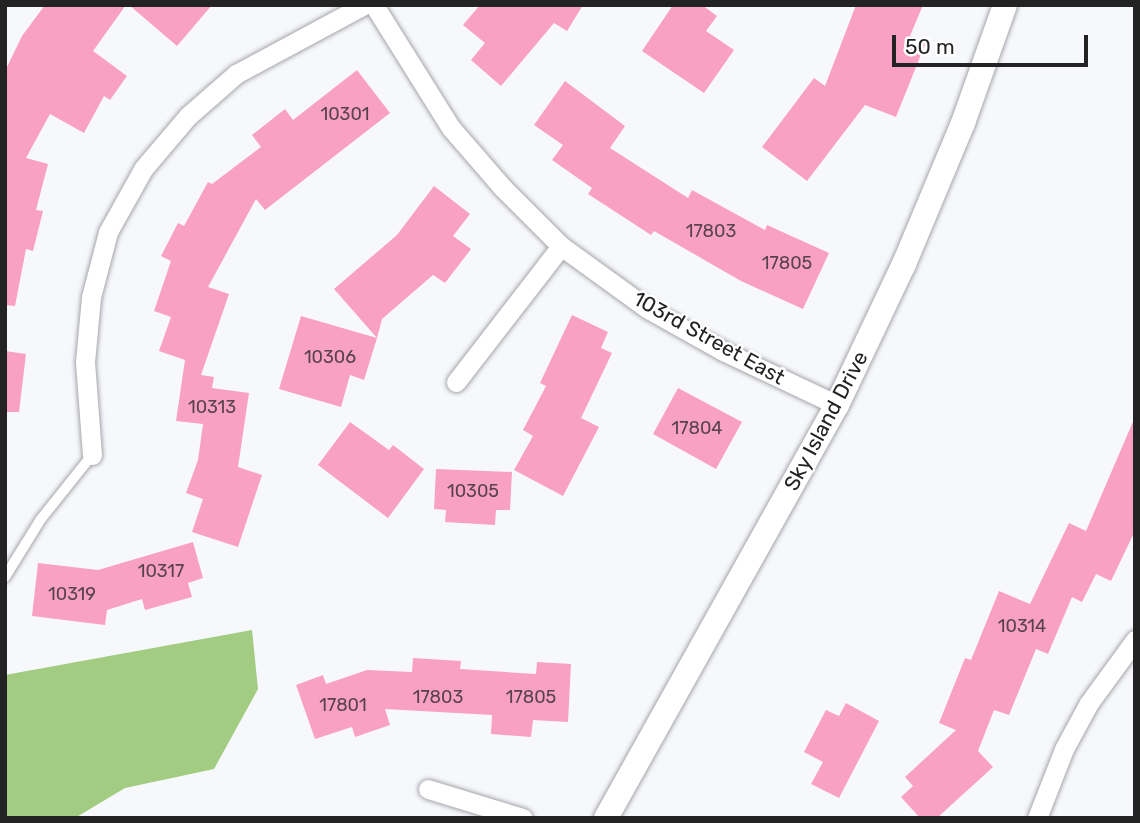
<!DOCTYPE html>
<style>
body{margin:0}
#map{position:relative;width:1140px;height:823px;overflow:hidden;background:#f7f8fc;font-family:Rubik,sans-serif}
div>[style]{position:absolute}
[style*='--x']{left:calc(var(--x)*1px);top:calc(var(--y)*1px);width:calc(var(--w)*1px);rotate:calc(var(--a)*1deg)}
.forest>*{inset:0;background:#a2cc81}
.building>*{inset:0;background:#f9a1c2}
.roads{filter:drop-shadow(0 0 2px #a5a6aa) drop-shadow(0 0 2px #a5a6aa)}
.service>*{height:10px;margin:-5px;padding:0 5px;transform-origin:5px;border-radius:5px;background:#fff}
.minor>*{height:19px;margin:-9.5px;padding:0 9.5px;transform-origin:9.5px;border-radius:9.5px;background:#fff}
.tertiary>*{height:24px;margin:-12px;padding:0 12px;transform-origin:12px;border-radius:12px;background:#fff}
span{translate:-50% -50%;white-space:nowrap;text-align:center;line-height:1.15;-webkit-text-stroke:5px #fff;paint-order:stroke}
.number-label{font-size:18px;color:#58424c}
.number-label span{-webkit-text-stroke-width:0}
.street-label{font-size:21px;color:#232324}
.frame{position:absolute;inset:0;border:7px solid #232324;pointer-events:none}
.scale{position:absolute;left:892px;top:35px;width:196px;height:32px;box-sizing:border-box;border:4px solid #232324;border-top:0;padding-left:9px;font-size:21px;line-height:24px;white-space:nowrap;color:#232324;-webkit-text-stroke:5px #fff;paint-order:stroke}
</style>
<div id="map">
<div class="forest">
<i style="clip-path:polygon(252px 630px,258px 689px,214px 769px,125px 788px,75px 818px,5px 818px,5px 675px)"></i>
</div>
<div class="building">
<i style="clip-path:polygon(45px 5px,126px 5px,93px 51px,127px 76px,110px 100px,104px 96px,84px 133px,50px 114px,26px 158px,48px 164px,36px 210px,43px 211px,33px 251px,26px 249px,15px 306px,5px 305px,5px 71px,22px 36px)"></i>
<i style="clip-path:polygon(129px 5px,212px 5px,177px 46px)"></i>
<i style="clip-path:polygon(480px 5px,583px 5px,567px 31px,554px 23px,501px 86px,471px 60px,485px 43px,463px 25px)"></i>
<i style="clip-path:polygon(673px 5px,702px 5px,717px 16px,706px 31px,734px 50px,704px 93px,642px 51px)"></i>
<i style="clip-path:polygon(856px 5px,923px 5px,910px 36px,926px 42px,896px 117px,865px 105px,807px 181px,762px 147px,814px 78px,825px 86px)"></i>
<i style="clip-path:polygon(357px 70px,390px 113px,265px 210px,256px 199px,208px 287px,229px 294px,201px 375px,214px 377px,212px 388px,249px 393px,238px 467px,262px 475px,238px 547px,192px 532px,203px 499px,186px 493px,198px 460px,203px 424px,176px 421px,185px 360px,159px 351px,171px 317px,154px 311px,171px 261px,161px 256px,178px 223px,184px 226px,208px 182px,212px 184px,261px 147px,252px 135px,285px 109px,293px 120px)"></i>
<i style="clip-path:polygon(565px 81px,625px 126px,610px 148px,688px 198px,692px 190px,765px 230px,767px 225px,829px 253px,803px 309px,741px 281px,654px 231px,651px 235px,588px 194px,592px 188px,552px 160px,563px 145px,534px 125px)"></i>
<i style="clip-path:polygon(434px 186px,470px 214px,453px 236px,471px 249px,445px 283px,433px 275px,382px 319px,377px 338px,334px 289px,397px 235px)"></i>
<i style="clip-path:polygon(572px 315px,608px 332px,601px 348px,612px 353px,581px 418px,599px 427px,563px 496px,514px 470px,533px 436px,523px 430px,546px 386px,540px 383px)"></i>
<i style="clip-path:polygon(301px 316px,377px 338px,364px 380px,350px 375px,341px 407px,279px 389px)"></i>
<i style="clip-path:polygon(5px 351px,26px 354px,19px 412px,5px 412px)"></i>
<i style="clip-path:polygon(678px 388px,742px 422px,716px 469px,653px 434px)"></i>
<i style="clip-path:polygon(1135px 417px,1135px 531px,1111px 581px,1096px 574px,1082px 602px,1072px 597px,1048px 654px,1036px 649px,1009px 715px,994px 710px,978px 751px,993px 767px,937px 818px,920px 818px,901px 797px,913px 786px,905px 777px,956px 730px,939px 723px,965px 658px,971px 660px,999px 591px,1030px 604px,1069px 523px,1086px 531px)"></i>
<i style="clip-path:polygon(350px 422px,389px 450px,393px 445px,424px 469px,388px 518px,318px 465px)"></i>
<i style="clip-path:polygon(436px 469px,512px 472px,510px 510px,496px 510px,495px 525px,445px 522px,446px 510px,434px 509px)"></i>
<i style="clip-path:polygon(193px 542px,203px 578px,188px 583px,192px 597px,145px 610px,142px 599px,107px 610px,105px 625px,32px 616px,38px 563px,98px 570px)"></i>
<i style="clip-path:polygon(413px 658px,461px 661px,460px 669px,536px 674px,537px 662px,571px 664px,568px 722px,533px 720px,531px 737px,491px 734px,492px 715px,385px 709px,390px 725px,355px 737px,352px 727px,315px 739px,296px 685px,323px 675px,326px 684px,367px 670px,412px 672px)"></i>
<i style="clip-path:polygon(846px 703px,879px 721px,839px 798px,811px 784px,823px 762px,804px 752px,826px 710px,839px 716px)"></i>
</div>
<div class="roads">
<div class="service">
<i style="--x:5;--y:577;--w:68;--a:-58.2"></i>
<i style="--x:41;--y:519;--w:82;--a:-51.4"></i>
</div>
<div class="minor">
<i style="--x:374;--y:5;--w:145;--a:58"></i>
<i style="--x:451;--y:128;--w:79;--a:49.1"></i>
<i style="--x:503;--y:188;--w:82;--a:45"></i>
<i style="--x:561;--y:246;--w:107;--a:35.9"></i>
<i style="--x:648;--y:309;--w:86;--a:29.2"></i>
<i style="--x:723;--y:351;--w:126;--a:25.3"></i>
<i style="--x:456;--y:382;--w:172;--a:-52.3"></i>
<i style="--x:92;--y:455;--w:93;--a:-94.3"></i>
<i style="--x:85;--y:362;--w:65;--a:-84.7"></i>
<i style="--x:91;--y:297;--w:67;--a:-75.3"></i>
<i style="--x:108;--y:232;--w:72;--a:-60.9"></i>
<i style="--x:143;--y:169;--w:70;--a:-49.7"></i>
<i style="--x:188;--y:116;--w:64;--a:-41.2"></i>
<i style="--x:236;--y:74;--w:145;--a:-28.3"></i>
<i style="--x:428;--y:789;--w:99;--a:17"></i>
<i style="--x:1037;--y:818;--w:74;--a:-68.6"></i>
<i style="--x:1064;--y:749;--w:52;--a:-61.5"></i>
<i style="--x:1089;--y:703;--w:78;--a:-53.9"></i>
</div>
<div class="tertiary">
<i style="--x:606;--y:818;--w:473;--a:-60.8"></i>
<i style="--x:837;--y:405;--w:156;--a:-64.6"></i>
<i style="--x:904;--y:264;--w:153;--a:-67.3"></i>
<i style="--x:963;--y:123;--w:125;--a:-70.4"></i>
</div>
</div>
<div class="number-label">
<span style="left:345px;top:114px">10301</span>
<span style="left:711px;top:231px">17803</span>
<span style="left:787px;top:263px">17805</span>
<span style="left:330px;top:357px">10306</span>
<span style="left:212px;top:407px">10313</span>
<span style="left:697px;top:428px">17804</span>
<span style="left:473px;top:491px">10305</span>
<span style="left:161px;top:571px">10317</span>
<span style="left:72px;top:594px">10319</span>
<span style="left:1022px;top:626px">10314</span>
<span style="left:438px;top:697px">17803</span>
<span style="left:531px;top:697px">17805</span>
<span style="left:343px;top:705px">17801</span>
</div>
<div class="street-label">
<span style="left:709px;top:338px;rotate:29deg">103rd Street East</span>
<span style="left:826px;top:421px;rotate:-62deg">Sky Island Drive</span>
</div>
<div class="frame"></div>
<div class="scale">50 m</div>
</div>
